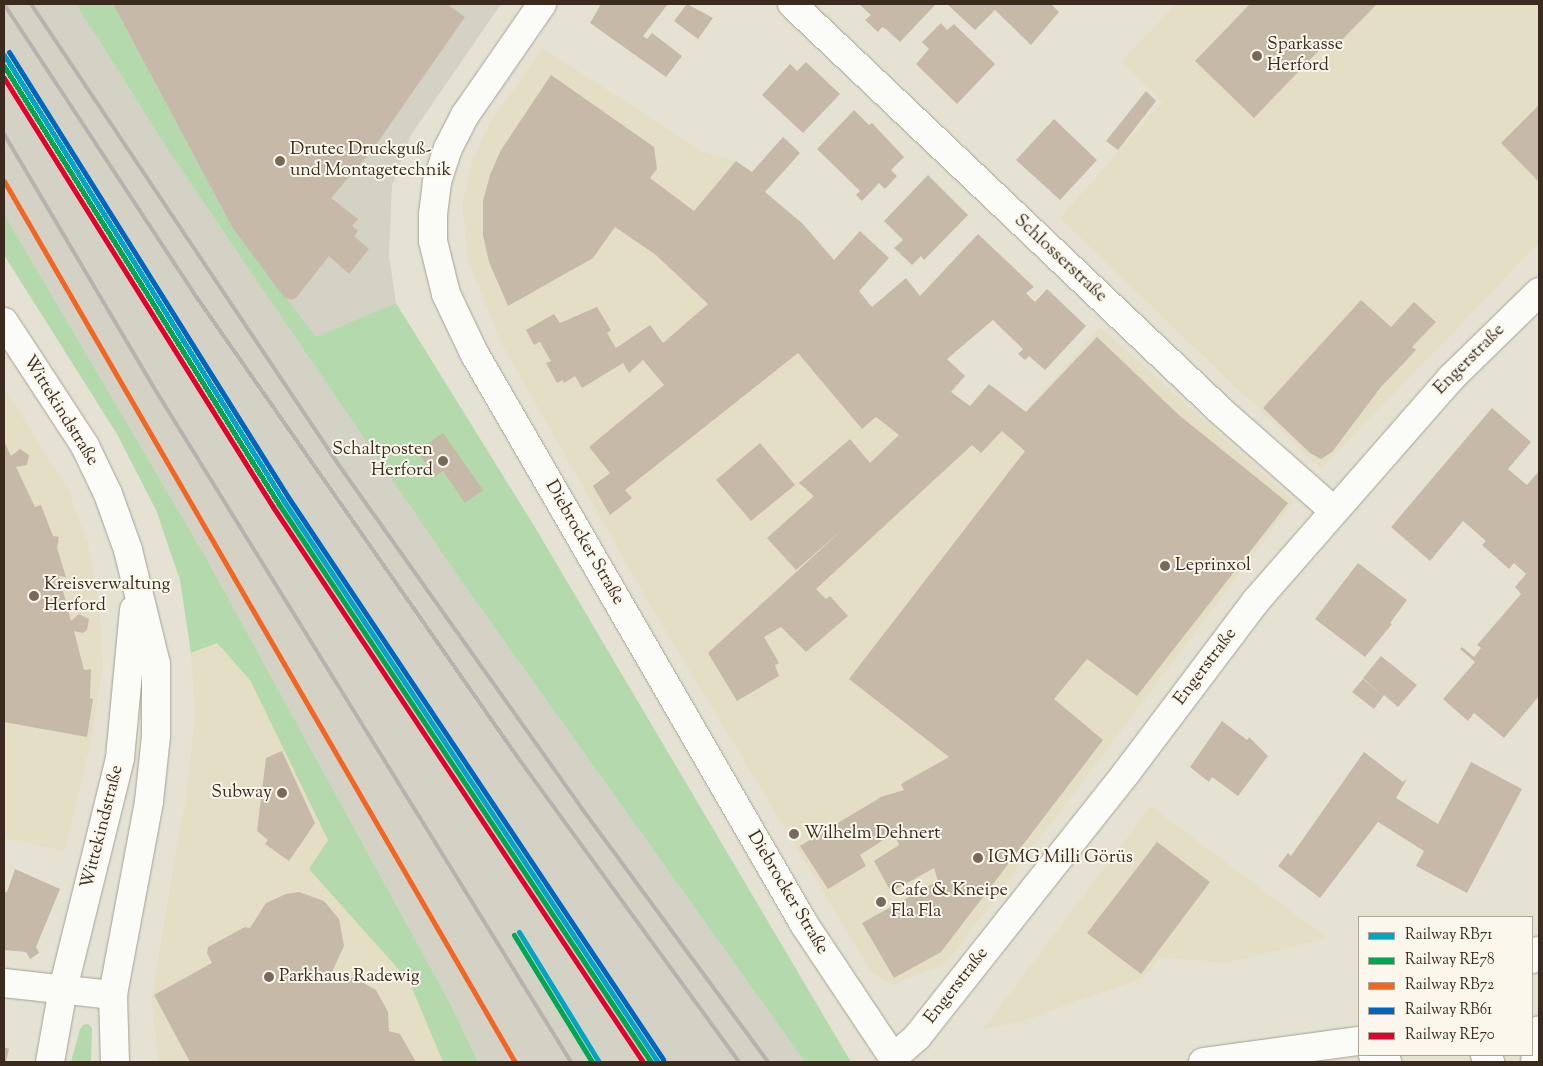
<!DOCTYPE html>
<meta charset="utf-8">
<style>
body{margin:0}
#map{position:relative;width:1543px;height:1066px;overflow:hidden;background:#e6e2d3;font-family:"Sorts Mill Goudy",serif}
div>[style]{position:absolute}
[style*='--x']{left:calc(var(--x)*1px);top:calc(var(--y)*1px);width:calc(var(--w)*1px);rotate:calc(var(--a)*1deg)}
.built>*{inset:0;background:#e4dec5}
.industrial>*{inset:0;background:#d4d2c4}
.green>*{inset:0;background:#b3d9ac}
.building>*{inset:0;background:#c7b9a7}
.roads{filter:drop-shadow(0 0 1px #a5a196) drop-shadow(0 0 1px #a5a196)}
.minor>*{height:28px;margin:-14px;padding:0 14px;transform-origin:14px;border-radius:14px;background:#fbfbf8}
.tertiary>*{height:28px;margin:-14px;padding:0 14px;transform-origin:14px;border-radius:14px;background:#fbfbf8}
.secondary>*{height:28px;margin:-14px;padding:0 14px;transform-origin:14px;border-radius:14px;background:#fbfbf8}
.rail>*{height:4px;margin:-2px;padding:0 2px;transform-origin:2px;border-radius:2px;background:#b6b3af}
.rail-1>*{height:5px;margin:-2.5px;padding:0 2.5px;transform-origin:2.5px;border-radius:2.5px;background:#03a3c5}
.rail-2>*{height:5px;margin:-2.5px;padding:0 2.5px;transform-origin:2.5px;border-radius:2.5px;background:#00a651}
.rail-3>*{height:5px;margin:-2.5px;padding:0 2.5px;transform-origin:2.5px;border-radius:2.5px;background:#f26522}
.rail-4>*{height:5px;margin:-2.5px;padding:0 2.5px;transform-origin:2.5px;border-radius:2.5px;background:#0065bd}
.rail-5>*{height:5px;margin:-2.5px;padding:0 2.5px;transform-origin:2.5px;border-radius:2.5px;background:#e4002b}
.dots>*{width:14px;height:14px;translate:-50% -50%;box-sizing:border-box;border:2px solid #fbf7ec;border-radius:50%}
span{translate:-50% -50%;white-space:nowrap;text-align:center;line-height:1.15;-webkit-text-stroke:4px #fbf7ec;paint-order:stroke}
.poi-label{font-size:18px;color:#3b2a1e}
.left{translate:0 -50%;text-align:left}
.right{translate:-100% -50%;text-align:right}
.street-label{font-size:18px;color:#3b2a1e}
.frame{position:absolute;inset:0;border:5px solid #3b2a1e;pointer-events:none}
.legend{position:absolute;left:1358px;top:916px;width:175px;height:140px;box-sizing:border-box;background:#fbf7ec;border:1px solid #aea59a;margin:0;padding:6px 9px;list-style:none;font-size:15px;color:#3b2a1e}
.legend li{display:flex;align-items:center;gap:10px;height:25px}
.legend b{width:25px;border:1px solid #aea59a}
</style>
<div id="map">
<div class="built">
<i style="clip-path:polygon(1176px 4px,1539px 4px,1539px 243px,1321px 469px,1060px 218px,1162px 102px,1121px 62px)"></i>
<i style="clip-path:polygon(543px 48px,701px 151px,736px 161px,771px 186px,765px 192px,803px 224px,928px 374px,1005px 434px,1100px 327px,1294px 501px,946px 963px,893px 985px,871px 971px,650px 605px,500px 341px,468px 259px,462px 205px,472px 161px,489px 125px)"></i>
<i style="clip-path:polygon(4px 388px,68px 489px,88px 544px,99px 605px,103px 664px,93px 731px,65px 851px,4px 838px)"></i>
<i style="clip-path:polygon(217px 643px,250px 680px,328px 840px,309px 869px,409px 981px,443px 1062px,159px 1062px,151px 999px,188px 784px,195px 714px,191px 653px)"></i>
<i style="clip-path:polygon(1151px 806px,1327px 938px,1225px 963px,1161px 957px,1143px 978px,1023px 1021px,983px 1029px)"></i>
</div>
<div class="industrial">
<i style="clip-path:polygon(4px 4px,76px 4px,168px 150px,459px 578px,805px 1062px,478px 1062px,451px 1005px,205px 556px,4px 214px)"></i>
<i style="clip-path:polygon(113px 4px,501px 4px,411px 135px,392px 186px,389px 255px,396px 303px,316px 338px,232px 227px)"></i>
</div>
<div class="green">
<i style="clip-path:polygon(76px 4px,113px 4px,232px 227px,316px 337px,396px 303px,533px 524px,851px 1062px,805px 1062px,459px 578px,168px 150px)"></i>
<i style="clip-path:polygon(4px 214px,205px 556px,451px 1005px,478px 1062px,443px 1062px,409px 981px,309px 869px,328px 840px,250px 680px,217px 643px,191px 653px,180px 580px,156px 510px,117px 434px,4px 255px)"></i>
<i style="clip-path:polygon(88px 1024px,92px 1028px,91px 1062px,71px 1062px,80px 1029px,83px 1025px)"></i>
</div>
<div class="building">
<i style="clip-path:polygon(113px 4px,447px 4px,465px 17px,373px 149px,331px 198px,358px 219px,352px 226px,358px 231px,354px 236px,369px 249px,349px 274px,329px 256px,296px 298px,291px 300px,284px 297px,232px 227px)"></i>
<i style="clip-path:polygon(601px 4px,668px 4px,643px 36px,647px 39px,652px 33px,682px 56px,666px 77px,590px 23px)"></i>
<i style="clip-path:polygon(687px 4px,713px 18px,698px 39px,674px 21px)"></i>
<i style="clip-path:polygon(859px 4px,936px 4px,900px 42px,886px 29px,882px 27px,878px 32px,865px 20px,871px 15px)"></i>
<i style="clip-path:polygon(947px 4px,1051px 4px,1059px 12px,1031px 45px,995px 10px,975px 30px)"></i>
<i style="clip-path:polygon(1250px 4px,1377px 4px,1332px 50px,1325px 44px,1254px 118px,1195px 61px)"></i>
<i style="clip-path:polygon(941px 23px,947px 30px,954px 24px,995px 64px,957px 104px,916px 64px,929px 49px,922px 42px)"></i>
<i style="clip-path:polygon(806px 62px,840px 94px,803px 133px,762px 95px,790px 64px,797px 71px)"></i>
<i style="clip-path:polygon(551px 75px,654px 147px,657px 169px,650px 178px,694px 211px,736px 161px,752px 172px,783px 137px,800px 153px,765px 192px,803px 224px,834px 260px,860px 231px,889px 258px,859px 291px,872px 307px,906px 278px,920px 296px,978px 234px,1034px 287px,1026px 293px,1035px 302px,1047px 289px,1086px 326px,1045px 370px,1029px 356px,1025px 360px,1018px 354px,1023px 349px,993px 320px,947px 359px,965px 376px,951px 392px,970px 406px,989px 384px,1026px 412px,1097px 337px,1180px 416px,1288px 503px,1137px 696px,1087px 659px,1054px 699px,1103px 740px,941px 952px,894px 978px,862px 923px,938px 881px,934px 868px,891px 892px,874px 861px,899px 845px,894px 833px,860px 855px,866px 866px,828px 889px,800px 846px,881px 797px,904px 790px,901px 784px,949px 757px,849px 679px,1025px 451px,1002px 431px,981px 453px,972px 445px,816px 589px,826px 599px,830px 596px,848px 616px,806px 652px,781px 627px,764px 637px,779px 663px,775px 665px,779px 676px,737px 701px,708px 653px,843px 529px,796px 570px,767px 538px,814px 496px,799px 483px,850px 439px,870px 463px,899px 435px,876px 417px,862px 429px,798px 353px,625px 490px,632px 498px,610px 515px,593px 486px,610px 473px,589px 447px,664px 385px,643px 360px,629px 373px,623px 363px,582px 388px,575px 376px,564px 383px,563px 380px,557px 383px,546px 363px,551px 361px,540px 342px,534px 345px,526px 330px,554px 314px,560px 323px,597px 307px,611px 330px,607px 333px,616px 348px,650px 325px,663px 343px,708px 304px,656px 255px,615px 227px,593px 258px,508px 306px,489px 262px,483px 235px,483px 201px,490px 175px,501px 150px)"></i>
<i style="clip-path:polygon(1146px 91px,1156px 101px,1118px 150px,1106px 141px)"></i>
<i style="clip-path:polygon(1539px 105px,1539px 182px,1501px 143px)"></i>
<i style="clip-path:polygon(854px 110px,869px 125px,872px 123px,904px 157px,891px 170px,897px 176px,885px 189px,879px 183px,862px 201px,856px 195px,860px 191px,817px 149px)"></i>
<i style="clip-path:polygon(1054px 119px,1097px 160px,1060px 200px,1016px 160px)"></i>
<i style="clip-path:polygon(928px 175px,968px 215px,924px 260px,921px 256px,912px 265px,894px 248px,903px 240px,884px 221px)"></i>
<i style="clip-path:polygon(1361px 300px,1391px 327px,1414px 302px,1436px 322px,1412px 347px,1416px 350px,1381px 387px,1332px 452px,1321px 459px,1310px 453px,1263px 408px)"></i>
<i style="clip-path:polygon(1492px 408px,1531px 442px,1508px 469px,1527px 485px,1539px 471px,1539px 696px,1504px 738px,1474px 713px,1468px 721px,1443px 699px,1475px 662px,1460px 649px,1462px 647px,1474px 657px,1481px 648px,1477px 645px,1521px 594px,1515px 587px,1526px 574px,1514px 563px,1509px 569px,1482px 545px,1486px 541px,1463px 521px,1430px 561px,1391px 527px)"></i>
<i style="clip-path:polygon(443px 433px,483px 490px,465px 503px,443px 471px,435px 477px,417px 451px)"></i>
<i style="clip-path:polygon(4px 441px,11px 456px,20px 449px,29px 455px,27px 465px,16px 467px,35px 507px,41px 505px,53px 536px,59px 537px,57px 548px,66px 577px,59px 576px,71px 621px,79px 614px,89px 619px,87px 630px,83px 633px,74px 631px,84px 670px,91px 669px,90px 698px,93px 699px,87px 737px,4px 722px)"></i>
<i style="clip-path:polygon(760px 443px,795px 485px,751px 521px,716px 480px)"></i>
<i style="clip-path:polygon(1358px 563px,1407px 600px,1390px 623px,1392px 624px,1365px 657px,1315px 619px)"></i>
<i style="clip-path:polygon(1381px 656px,1417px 685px,1398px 707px,1384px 695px,1374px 709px,1352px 692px,1363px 679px,1381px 694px,1363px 678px)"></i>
<i style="clip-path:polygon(1222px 721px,1247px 740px,1249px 737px,1268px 756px,1238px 796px,1212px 777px,1209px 782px,1190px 767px)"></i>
<i style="clip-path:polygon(282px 751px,315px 823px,289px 861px,265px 844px,268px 840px,257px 831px,266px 758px)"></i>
<i style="clip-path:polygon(1364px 752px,1403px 782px,1407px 779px,1396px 798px,1438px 824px,1471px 762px,1522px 789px,1467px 893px,1416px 866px,1424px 851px,1378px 822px,1320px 898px,1278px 866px,1288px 853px,1291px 856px)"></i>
<i style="clip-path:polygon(1157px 842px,1210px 882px,1141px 974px,1087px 933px)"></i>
<i style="clip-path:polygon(15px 869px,60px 889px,36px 947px,39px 953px,30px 959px,26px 952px,4px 950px,4px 892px,7px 892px)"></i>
<i style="clip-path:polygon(299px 892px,324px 901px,339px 919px,344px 946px,332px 972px,334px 977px,354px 978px,376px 990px,388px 1012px,389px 1031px,400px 1034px,416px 1062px,190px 1062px,154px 995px,212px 963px,207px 953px,208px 947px,245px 927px,250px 928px,266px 903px,286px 894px)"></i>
<i style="clip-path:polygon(4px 1047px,9px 1049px,6px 1062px,4px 1062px)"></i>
</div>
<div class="roads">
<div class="minor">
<i style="--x:792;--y:4;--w:593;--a:43.5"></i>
<i style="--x:1222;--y:412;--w:148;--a:41.4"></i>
<i style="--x:4;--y:983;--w:110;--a:6.3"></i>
</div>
<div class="tertiary">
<i style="--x:4;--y:322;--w:148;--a:56.8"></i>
<i style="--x:85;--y:446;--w:53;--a:64.4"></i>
<i style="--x:108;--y:494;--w:59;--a:70.3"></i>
<i style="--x:128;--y:550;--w:117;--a:76.2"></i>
<i style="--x:156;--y:664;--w:72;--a:90"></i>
<i style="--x:156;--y:736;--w:66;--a:96.1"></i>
<i style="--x:149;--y:802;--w:196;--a:100.6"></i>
<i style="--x:113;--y:995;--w:67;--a:88.3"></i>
<i style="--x:893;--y:1058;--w:32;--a:-41"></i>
<i style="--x:917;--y:1037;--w:338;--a:-51.6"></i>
<i style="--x:1127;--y:772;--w:213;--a:-53"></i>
<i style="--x:1255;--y:602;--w:298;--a:-48.8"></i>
<i style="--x:1451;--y:378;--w:123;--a:-44.3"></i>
<i style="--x:50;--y:1062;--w:74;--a:-79.9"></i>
<i style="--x:63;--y:989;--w:238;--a:-76.1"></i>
<i style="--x:120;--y:758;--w:149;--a:-84.6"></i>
</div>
<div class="secondary">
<i style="--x:542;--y:4;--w:135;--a:124.7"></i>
<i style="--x:465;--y:115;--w:37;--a:117"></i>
<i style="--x:448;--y:148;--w:36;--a:108"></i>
<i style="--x:437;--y:182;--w:32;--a:97"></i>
<i style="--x:433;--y:214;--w:27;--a:90"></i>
<i style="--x:433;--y:241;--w:55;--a:76.2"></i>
<i style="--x:446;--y:294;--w:65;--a:64.6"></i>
<i style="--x:474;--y:353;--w:660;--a:59.97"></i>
<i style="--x:804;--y:924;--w:166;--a:56.3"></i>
<i style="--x:1532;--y:959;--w:11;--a:-49"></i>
<i style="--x:1373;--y:1055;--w:16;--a:27"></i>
<i style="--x:1485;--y:1055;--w:9;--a:54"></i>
<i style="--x:1203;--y:1062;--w:157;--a:-7.7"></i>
<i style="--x:1535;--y:1062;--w:32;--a:-83"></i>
</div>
</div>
<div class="rail">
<i style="--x:4;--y:4;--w:344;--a:56.7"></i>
<i style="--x:193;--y:292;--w:565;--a:55.1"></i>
<i style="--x:516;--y:755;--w:379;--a:54"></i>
<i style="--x:31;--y:4;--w:553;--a:56.28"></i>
<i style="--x:338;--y:464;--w:419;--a:54.7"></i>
<i style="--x:580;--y:806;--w:318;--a:53.7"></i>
<i style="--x:4;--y:134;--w:304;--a:59.4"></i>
<i style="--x:159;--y:396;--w:783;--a:58.26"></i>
</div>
<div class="rail-1">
<i style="--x:4;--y:55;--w:525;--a:57.91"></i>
<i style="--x:283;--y:500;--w:676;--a:56.29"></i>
<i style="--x:519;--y:932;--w:153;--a:58.4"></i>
</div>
<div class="rail-2">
<i style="--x:4;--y:66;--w:516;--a:57.91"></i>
<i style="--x:278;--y:503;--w:672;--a:56.29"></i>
<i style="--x:514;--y:935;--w:149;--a:58.4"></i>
</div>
<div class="rail-3">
<i style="--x:4;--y:181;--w:1018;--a:59.89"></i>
</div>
<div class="rail-4">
<i style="--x:9;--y:52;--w:525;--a:57.91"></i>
<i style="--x:288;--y:497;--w:676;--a:56.29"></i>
</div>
<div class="rail-5">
<i style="--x:4;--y:78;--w:506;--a:57.91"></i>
<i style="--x:273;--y:507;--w:667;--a:56.31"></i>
</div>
<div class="dots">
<i style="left:1257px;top:56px;background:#776a5d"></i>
<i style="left:280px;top:161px;background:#776a5d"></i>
<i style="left:443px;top:461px;background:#776a5d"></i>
<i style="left:1165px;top:566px;background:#776a5d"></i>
<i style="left:34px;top:596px;background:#776a5d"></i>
<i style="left:282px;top:793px;background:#776a5d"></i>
<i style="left:794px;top:834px;background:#776a5d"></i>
<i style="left:978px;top:858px;background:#776a5d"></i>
<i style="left:881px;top:902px;background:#776a5d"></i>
<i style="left:269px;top:977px;background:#776a5d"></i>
</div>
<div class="poi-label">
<span class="left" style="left:1267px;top:56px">Sparkasse<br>Herford</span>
<span class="left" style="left:290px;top:161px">Drutec Druckguß-<br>und Montagetechnik</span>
<span class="right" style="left:433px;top:461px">Schaltposten<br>Herford</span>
<span class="left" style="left:1175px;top:566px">Leprinxol</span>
<span class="left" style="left:44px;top:596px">Kreisverwaltung<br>Herford</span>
<span class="right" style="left:272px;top:793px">Subway</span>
<span class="left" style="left:804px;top:834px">Wilhelm Dehnert</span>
<span class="left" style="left:988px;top:858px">IGMG Milli Görüs</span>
<span class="left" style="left:891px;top:902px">Cafe &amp; Kneipe<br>Fla Fla</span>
<span class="left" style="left:279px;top:977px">Parkhaus Radewig</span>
</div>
<div class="street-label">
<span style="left:1060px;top:259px;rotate:43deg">Schlosserstraße</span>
<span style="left:1470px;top:360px;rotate:-45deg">Engerstraße</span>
<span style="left:60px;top:411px;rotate:58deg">Wittekindstraße</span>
<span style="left:584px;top:543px;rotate:60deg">Diebrocker Straße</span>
<span style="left:1206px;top:667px;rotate:-53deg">Engerstraße</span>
<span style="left:103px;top:827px;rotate:-76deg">Wittekindstraße</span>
<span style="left:787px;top:893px;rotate:59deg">Diebrocker Straße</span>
<span style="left:957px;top:986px;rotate:-52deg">Engerstraße</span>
</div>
<div class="frame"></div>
<ul class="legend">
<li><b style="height:6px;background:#03a3c5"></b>Railway RB71</li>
<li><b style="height:6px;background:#00a651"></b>Railway RE78</li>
<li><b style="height:6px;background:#f26522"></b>Railway RB72</li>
<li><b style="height:6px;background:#0065bd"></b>Railway RB61</li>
<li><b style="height:6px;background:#e4002b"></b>Railway RE70</li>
</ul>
</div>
